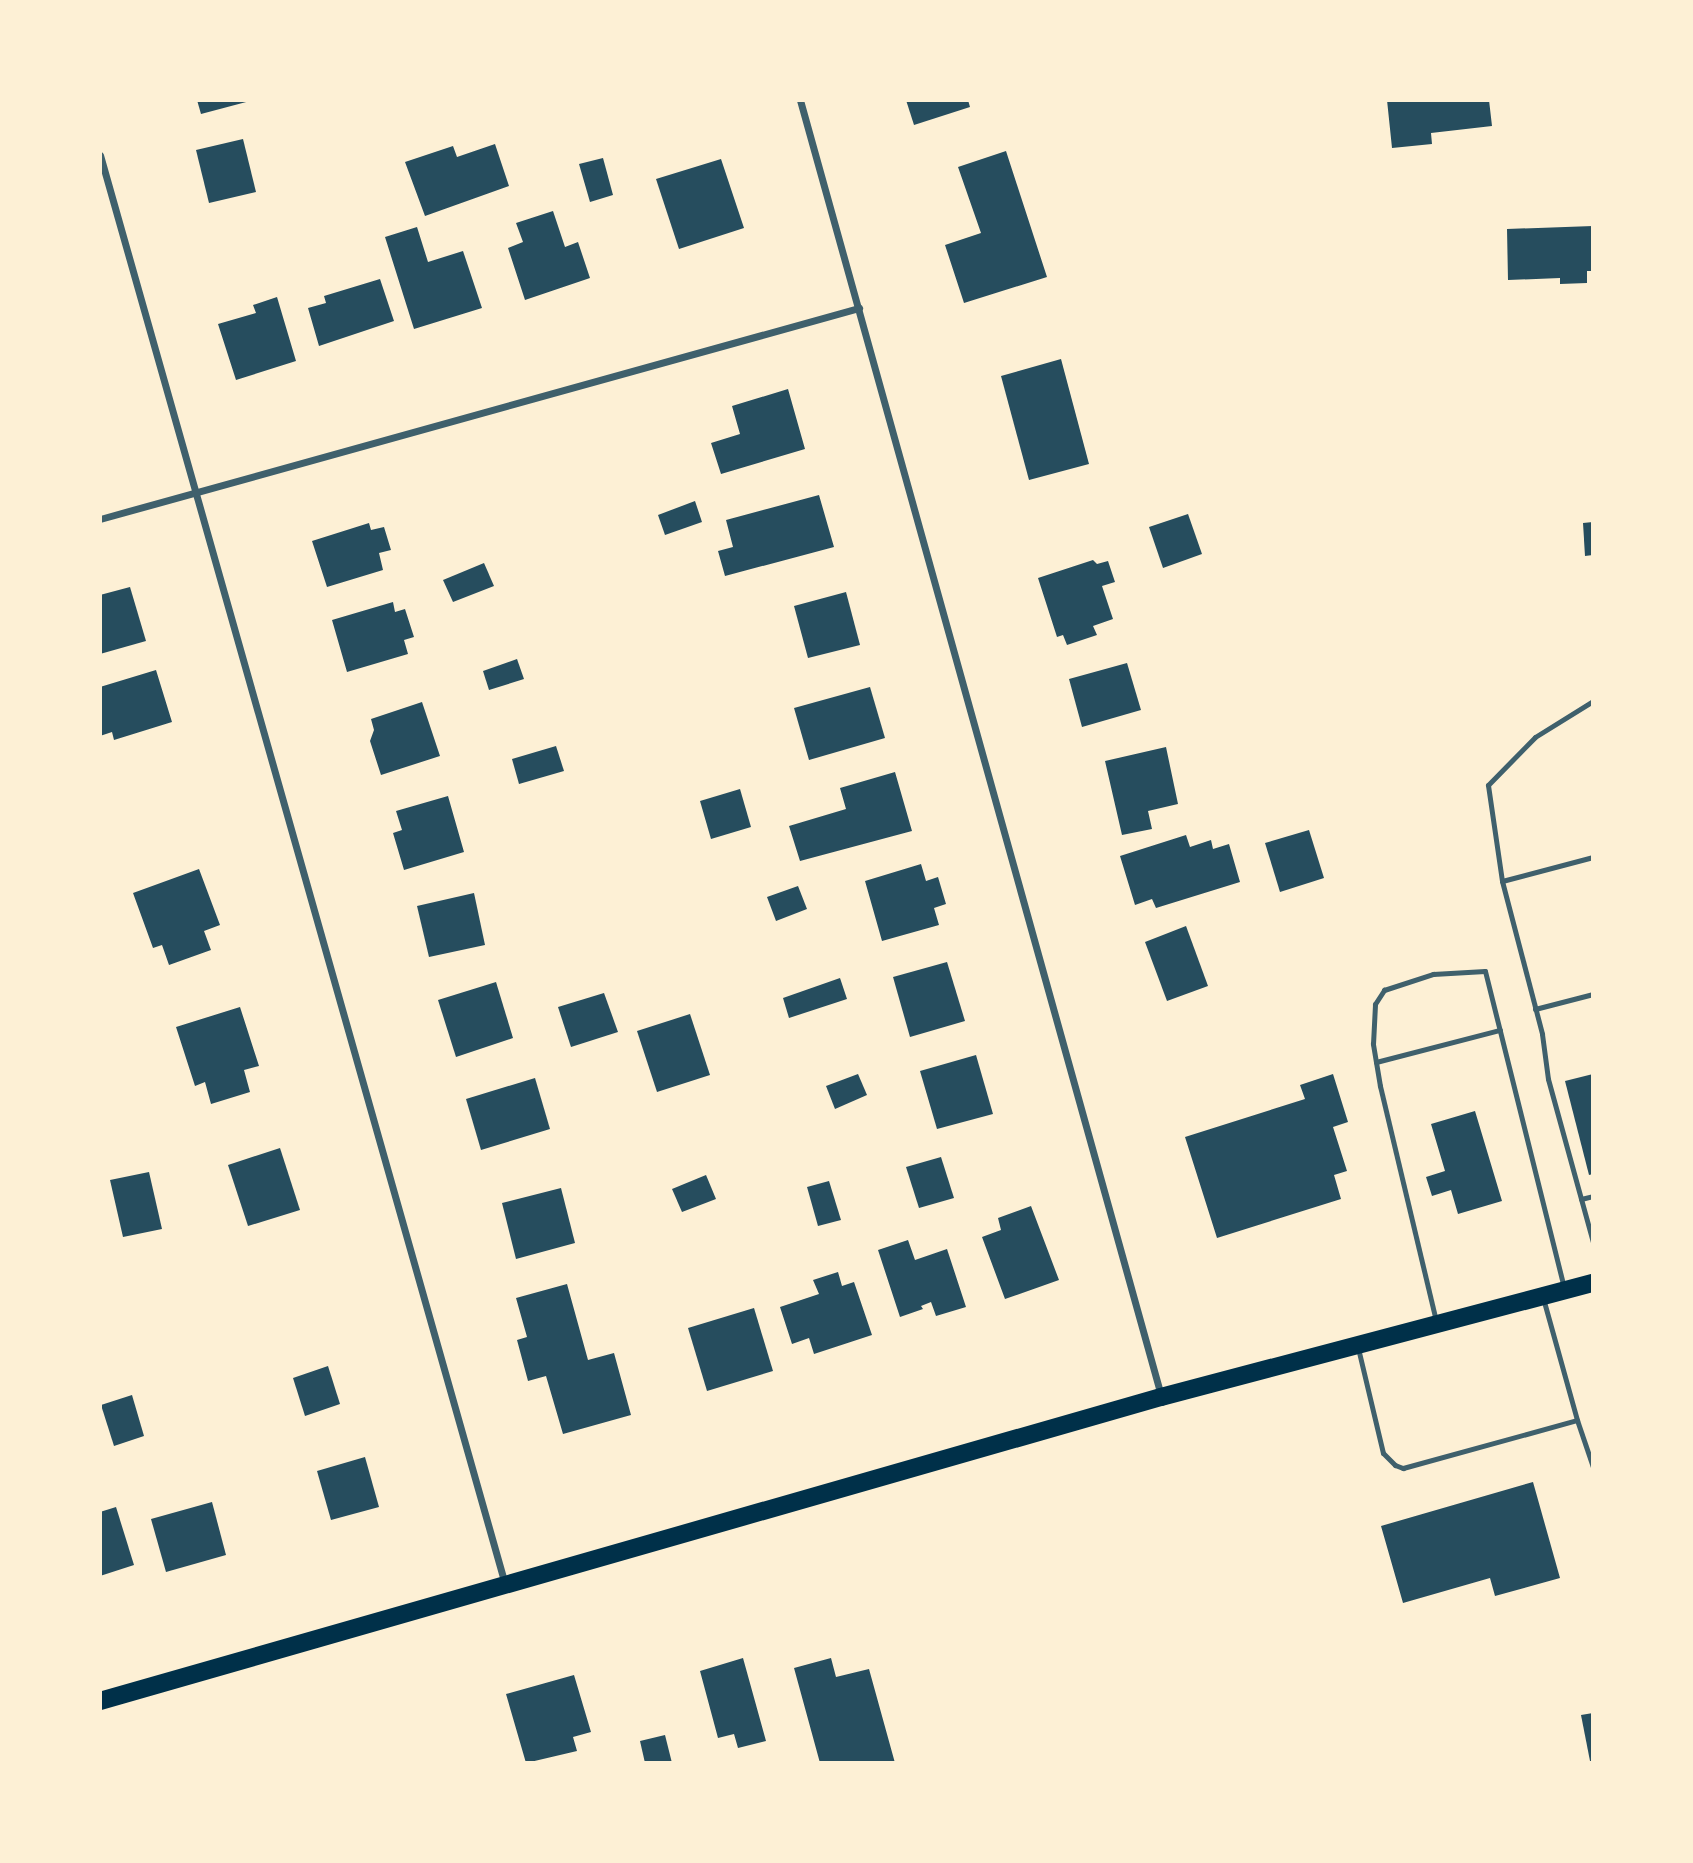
<!DOCTYPE html>
<style>
body{margin:0}
#map{position:relative;width:1693px;height:1863px;overflow:hidden;background:#fdf0d5;font-family:Barlow,sans-serif}
div>[style]{position:absolute}
[style*='--x']{left:calc(var(--x)*1px);top:calc(var(--y)*1px);width:calc(var(--w)*1px);rotate:calc(var(--a)*1deg)}
.building>*{inset:0;background:#264d5e}
.service>*{height:5px;margin:-2.5px;padding:0 2.5px;transform-origin:2.5px;border-radius:2.5px;background:#3f606c}
.minor>*{height:7px;margin:-3.5px;padding:0 3.5px;transform-origin:3.5px;border-radius:3.5px;background:#3f606c}
.primary>*{height:18px;margin:-9px;padding:0 9px;transform-origin:9px;border-radius:9px;background:#003049}
span{translate:-50% -50%;white-space:nowrap;text-align:center;line-height:1.15;-webkit-text-stroke:5px #fdf0d5;paint-order:stroke}
.frame{position:absolute;inset:0;border:102px solid #fdf0d5;pointer-events:none}
</style>
<div id="map">
<div class="building">
<i style="clip-path:polygon(197px 100px,250px 100px,250px 101px,201px 114px)"></i>
<i style="clip-path:polygon(906px 100px,968px 100px,970px 107px,914px 125px)"></i>
<i style="clip-path:polygon(1387px 100px,1489px 100px,1492px 126px,1431px 133px,1432px 144px,1392px 148px)"></i>
<i style="clip-path:polygon(243px 139px,256px 192px,209px 203px,196px 150px)"></i>
<i style="clip-path:polygon(495px 144px,509px 186px,425px 216px,405px 162px,453px 146px,457px 157px)"></i>
<i style="clip-path:polygon(1006px 151px,1047px 277px,964px 303px,945px 245px,981px 233px,958px 167px)"></i>
<i style="clip-path:polygon(603px 158px,613px 195px,590px 202px,579px 164px)"></i>
<i style="clip-path:polygon(721px 159px,744px 228px,679px 249px,656px 179px)"></i>
<i style="clip-path:polygon(553px 211px,565px 247px,578px 242px,590px 278px,525px 300px,508px 248px,523px 242px,516px 223px)"></i>
<i style="clip-path:polygon(1593px 226px,1593px 271px,1587px 271px,1587px 283px,1560px 284px,1560px 278px,1508px 280px,1507px 229px)"></i>
<i style="clip-path:polygon(417px 227px,428px 262px,463px 251px,482px 308px,414px 329px,385px 237px)"></i>
<i style="clip-path:polygon(380px 279px,394px 321px,319px 346px,308px 308px,326px 303px,324px 296px)"></i>
<i style="clip-path:polygon(277px 297px,296px 361px,236px 380px,218px 324px,256px 313px,253px 305px)"></i>
<i style="clip-path:polygon(1061px 359px,1089px 464px,1029px 480px,1001px 376px)"></i>
<i style="clip-path:polygon(788px 389px,805px 449px,721px 474px,711px 443px,740px 434px,732px 406px)"></i>
<i style="clip-path:polygon(819px 495px,834px 547px,725px 576px,718px 551px,733px 547px,726px 520px)"></i>
<i style="clip-path:polygon(695px 501px,702px 522px,665px 535px,658px 515px)"></i>
<i style="clip-path:polygon(1188px 514px,1202px 554px,1163px 568px,1149px 527px)"></i>
<i style="clip-path:polygon(1593px 522px,1593px 555px,1585px 556px,1583px 523px)"></i>
<i style="clip-path:polygon(369px 523px,371px 530px,384px 527px,391px 550px,379px 553px,383px 570px,327px 587px,312px 541px)"></i>
<i style="clip-path:polygon(1093px 560px,1097px 564px,1108px 561px,1115px 582px,1102px 586px,1113px 619px,1093px 626px,1097px 635px,1067px 645px,1063px 635px,1057px 637px,1038px 578px)"></i>
<i style="clip-path:polygon(484px 563px,494px 586px,453px 602px,443px 580px)"></i>
<i style="clip-path:polygon(130px 587px,146px 641px,100px 654px,100px 595px)"></i>
<i style="clip-path:polygon(846px 592px,860px 645px,808px 658px,794px 606px)"></i>
<i style="clip-path:polygon(393px 602px,395px 612px,405px 609px,414px 637px,404px 640px,408px 654px,347px 672px,332px 620px)"></i>
<i style="clip-path:polygon(517px 659px,524px 679px,489px 690px,483px 671px)"></i>
<i style="clip-path:polygon(1127px 663px,1141px 710px,1082px 727px,1069px 679px)"></i>
<i style="clip-path:polygon(156px 670px,172px 722px,114px 740px,112px 732px,100px 736px,100px 687px)"></i>
<i style="clip-path:polygon(870px 687px,885px 738px,809px 760px,794px 708px)"></i>
<i style="clip-path:polygon(422px 702px,440px 756px,381px 775px,370px 741px,374px 730px,371px 719px)"></i>
<i style="clip-path:polygon(556px 746px,564px 771px,519px 784px,512px 759px)"></i>
<i style="clip-path:polygon(1166px 747px,1178px 804px,1148px 811px,1152px 829px,1122px 835px,1105px 761px)"></i>
<i style="clip-path:polygon(895px 772px,912px 831px,800px 861px,789px 826px,846px 809px,840px 788px)"></i>
<i style="clip-path:polygon(740px 789px,751px 827px,711px 839px,700px 801px)"></i>
<i style="clip-path:polygon(448px 796px,464px 852px,404px 870px,393px 833px,402px 830px,396px 811px)"></i>
<i style="clip-path:polygon(1309px 830px,1324px 878px,1280px 892px,1265px 843px)"></i>
<i style="clip-path:polygon(1186px 835px,1190px 847px,1211px 840px,1213px 849px,1229px 844px,1240px 882px,1156px 908px,1152px 899px,1135px 905px,1120px 856px)"></i>
<i style="clip-path:polygon(921px 864px,926px 881px,938px 877px,946px 904px,934px 908px,939px 925px,882px 941px,865px 881px)"></i>
<i style="clip-path:polygon(199px 869px,220px 925px,204px 931px,211px 950px,169px 965px,162px 945px,153px 948px,133px 893px)"></i>
<i style="clip-path:polygon(798px 886px,807px 909px,776px 921px,767px 897px)"></i>
<i style="clip-path:polygon(474px 893px,485px 945px,429px 957px,417px 906px)"></i>
<i style="clip-path:polygon(1186px 926px,1208px 986px,1167px 1001px,1145px 942px)"></i>
<i style="clip-path:polygon(947px 962px,965px 1021px,910px 1037px,893px 977px)"></i>
<i style="clip-path:polygon(840px 978px,847px 999px,789px 1018px,783px 998px)"></i>
<i style="clip-path:polygon(496px 982px,513px 1038px,456px 1057px,438px 1000px)"></i>
<i style="clip-path:polygon(604px 993px,618px 1032px,571px 1047px,558px 1007px)"></i>
<i style="clip-path:polygon(240px 1007px,259px 1066px,244px 1070px,250px 1092px,211px 1104px,205px 1082px,195px 1086px,176px 1027px)"></i>
<i style="clip-path:polygon(690px 1014px,710px 1075px,657px 1092px,637px 1031px)"></i>
<i style="clip-path:polygon(976px 1055px,993px 1114px,937px 1129px,920px 1071px)"></i>
<i style="clip-path:polygon(858px 1074px,867px 1095px,835px 1109px,826px 1086px)"></i>
<i style="clip-path:polygon(1333px 1074px,1348px 1122px,1333px 1127px,1347px 1171px,1334px 1175px,1341px 1199px,1217px 1238px,1185px 1137px,1305px 1099px,1300px 1085px)"></i>
<i style="clip-path:polygon(1593px 1074px,1593px 1174px,1589px 1175px,1565px 1081px)"></i>
<i style="clip-path:polygon(535px 1078px,550px 1129px,481px 1150px,466px 1099px)"></i>
<i style="clip-path:polygon(1475px 1111px,1502px 1201px,1458px 1214px,1451px 1190px,1432px 1196px,1426px 1177px,1445px 1171px,1431px 1124px)"></i>
<i style="clip-path:polygon(280px 1148px,300px 1210px,248px 1226px,228px 1165px)"></i>
<i style="clip-path:polygon(941px 1157px,954px 1198px,919px 1208px,906px 1167px)"></i>
<i style="clip-path:polygon(149px 1172px,162px 1229px,123px 1237px,110px 1180px)"></i>
<i style="clip-path:polygon(706px 1175px,716px 1199px,682px 1212px,672px 1189px)"></i>
<i style="clip-path:polygon(829px 1181px,841px 1220px,818px 1226px,807px 1187px)"></i>
<i style="clip-path:polygon(561px 1188px,575px 1243px,516px 1259px,502px 1203px)"></i>
<i style="clip-path:polygon(1031px 1206px,1059px 1280px,1005px 1299px,982px 1237px,1001px 1230px,998px 1218px)"></i>
<i style="clip-path:polygon(908px 1240px,915px 1260px,947px 1249px,966px 1307px,936px 1316px,931px 1302px,921px 1306px,923px 1309px,900px 1317px,878px 1250px)"></i>
<i style="clip-path:polygon(838px 1272px,842px 1286px,854px 1282px,872px 1335px,814px 1354px,809px 1338px,792px 1344px,780px 1307px,819px 1294px,813px 1280px)"></i>
<i style="clip-path:polygon(567px 1284px,588px 1360px,614px 1353px,631px 1415px,563px 1434px,546px 1376px,528px 1381px,517px 1340px,527px 1337px,516px 1298px)"></i>
<i style="clip-path:polygon(754px 1308px,773px 1371px,707px 1391px,688px 1328px)"></i>
<i style="clip-path:polygon(328px 1366px,340px 1404px,305px 1416px,293px 1378px)"></i>
<i style="clip-path:polygon(132px 1395px,144px 1436px,114px 1446px,101px 1405px)"></i>
<i style="clip-path:polygon(365px 1457px,379px 1507px,331px 1520px,317px 1471px)"></i>
<i style="clip-path:polygon(1533px 1482px,1560px 1578px,1495px 1596px,1490px 1578px,1403px 1603px,1381px 1526px)"></i>
<i style="clip-path:polygon(212px 1502px,226px 1555px,166px 1572px,151px 1519px)"></i>
<i style="clip-path:polygon(116px 1507px,134px 1565px,100px 1576px,100px 1512px)"></i>
<i style="clip-path:polygon(743px 1658px,766px 1741px,738px 1748px,734px 1734px,718px 1738px,700px 1671px)"></i>
<i style="clip-path:polygon(831px 1658px,836px 1677px,869px 1669px,895px 1763px,820px 1763px,794px 1668px)"></i>
<i style="clip-path:polygon(574px 1675px,591px 1732px,573px 1737px,577px 1751px,526px 1763px,506px 1694px)"></i>
<i style="clip-path:polygon(1593px 1713px,1593px 1761px,1590px 1761px,1581px 1715px)"></i>
<i style="clip-path:polygon(665px 1735px,672px 1763px,645px 1763px,640px 1741px)"></i>
</div>
<div class="service">
<i style="--x:1593;--y:857;--w:94;--a:165.2"></i>
<i style="--x:1502;--y:881;--w:158;--a:75.3"></i>
<i style="--x:1542;--y:1034;--w:45;--a:82.4"></i>
<i style="--x:1548;--y:1079;--w:169;--a:74.6"></i>
<i style="--x:1502;--y:881;--w:97;--a:-98.3"></i>
<i style="--x:1488;--y:785;--w:67;--a:-45.6"></i>
<i style="--x:1535;--y:737;--w:68;--a:-31.8"></i>
<i style="--x:1535;--y:1009;--w:60;--a:-14.5"></i>
<i style="--x:1376;--y:1062;--w:128;--a:-14.5"></i>
<i style="--x:1581;--y:1199;--w:12;--a:-14"></i>
<i style="--x:1543;--y:1298;--w:127;--a:74.4"></i>
<i style="--x:1436;--y:1321;--w:242;--a:-103.4"></i>
<i style="--x:1380;--y:1086;--w:43;--a:-99.5"></i>
<i style="--x:1373;--y:1044;--w:40;--a:-87.1"></i>
<i style="--x:1375;--y:1004;--w:17;--a:-57"></i>
<i style="--x:1384;--y:990;--w:52;--a:-18.1"></i>
<i style="--x:1433;--y:974;--w:52;--a:-3.3"></i>
<i style="--x:1485;--y:971;--w:327;--a:76"></i>
<i style="--x:1358;--y:1348;--w:108;--a:76.6"></i>
<i style="--x:1383;--y:1453;--w:17;--a:45"></i>
<i style="--x:1395;--y:1465;--w:9;--a:21"></i>
<i style="--x:1403;--y:1468;--w:180;--a:-15.4"></i>
<i style="--x:1577;--y:1420;--w:50;--a:71.2"></i>
</div>
<div class="minor">
<i style="--x:800;--y:100;--w:1345;--a:74.43"></i>
<i style="--x:100;--y:155;--w:1485;--a:74.18"></i>
<i style="--x:100;--y:519;--w:788;--a:-15.54"></i>
</div>
<div class="primary">
<i style="--x:100;--y:1701;--w:1104;--a:-15.99"></i>
<i style="--x:1161;--y:1397;--w:447;--a:-14.8"></i>
</div>
<div class="frame"></div>
</div>
